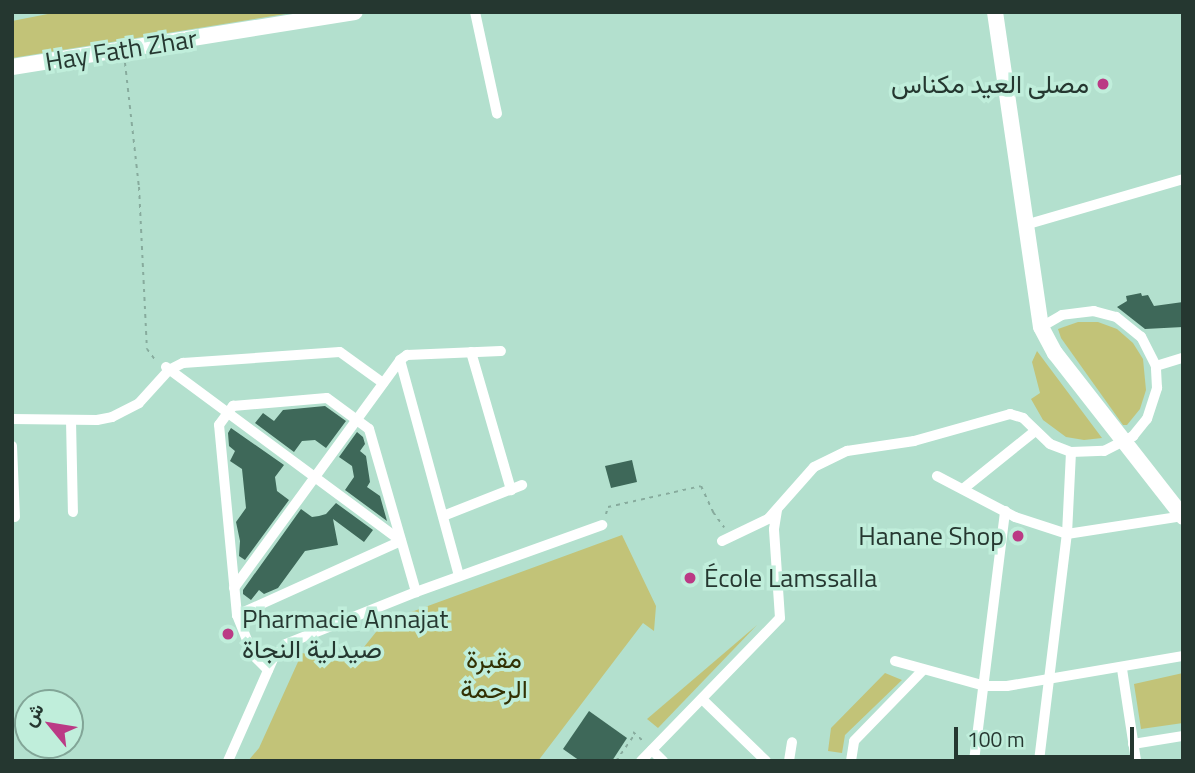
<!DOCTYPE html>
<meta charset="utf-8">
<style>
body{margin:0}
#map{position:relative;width:1195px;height:773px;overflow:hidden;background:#b3e0ce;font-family:"Titillium Web",Vazirmatn,sans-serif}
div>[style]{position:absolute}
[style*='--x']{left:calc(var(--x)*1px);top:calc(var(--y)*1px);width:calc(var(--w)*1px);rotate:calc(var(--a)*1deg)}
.green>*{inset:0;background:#c2c378}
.building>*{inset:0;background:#3e6859}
.path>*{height:2px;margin-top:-1px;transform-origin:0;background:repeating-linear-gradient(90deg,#87ab9d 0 3.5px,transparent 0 8.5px)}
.street>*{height:10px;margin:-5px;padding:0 5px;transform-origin:5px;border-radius:5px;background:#fff}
.secondary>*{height:16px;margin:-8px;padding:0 8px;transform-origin:8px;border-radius:8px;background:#fff}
.dots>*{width:19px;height:19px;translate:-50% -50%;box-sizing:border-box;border:4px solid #c0eedb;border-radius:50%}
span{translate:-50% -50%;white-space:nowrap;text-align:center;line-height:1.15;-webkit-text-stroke:7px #c0eedb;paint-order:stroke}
.street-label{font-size:26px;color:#253730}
.poi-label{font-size:26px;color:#253730}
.right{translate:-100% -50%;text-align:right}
.left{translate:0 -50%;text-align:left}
.park-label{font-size:26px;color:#323104}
.frame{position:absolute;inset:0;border:14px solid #253730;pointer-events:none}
.north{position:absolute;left:14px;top:689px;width:70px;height:70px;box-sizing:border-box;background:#c0eedb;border:2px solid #82a597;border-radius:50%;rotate:300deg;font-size:19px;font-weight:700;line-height:28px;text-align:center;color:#253730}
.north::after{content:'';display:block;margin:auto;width:24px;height:32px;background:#bb3a85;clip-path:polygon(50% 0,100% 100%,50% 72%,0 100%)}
.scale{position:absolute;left:954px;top:727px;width:180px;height:32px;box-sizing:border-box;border:4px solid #253730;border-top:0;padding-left:9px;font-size:21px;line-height:24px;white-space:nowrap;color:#253730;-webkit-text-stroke:5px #c0eedb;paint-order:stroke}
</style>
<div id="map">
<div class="green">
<i style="clip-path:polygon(58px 12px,298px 12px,12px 58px,12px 21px)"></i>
<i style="clip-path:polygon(1078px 322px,1098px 322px,1117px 329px,1133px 343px,1143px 359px,1146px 390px,1140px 409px,1127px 425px,1123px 425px,1061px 338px,1058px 329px)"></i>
<i style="clip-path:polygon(1037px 351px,1102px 438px,1084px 440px,1066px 437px,1043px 420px,1031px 399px,1040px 393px,1032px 362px)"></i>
<i style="clip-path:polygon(622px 535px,656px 606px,654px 631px,643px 623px,538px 761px,248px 761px,259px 748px,302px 653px,352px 662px,384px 622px)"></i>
<i style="clip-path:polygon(757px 625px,658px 728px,647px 719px)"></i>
<i style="clip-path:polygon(885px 673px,902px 680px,845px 735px,842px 753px,828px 751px,831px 728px)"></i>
<i style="clip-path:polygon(1183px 673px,1183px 723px,1141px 729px,1134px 684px)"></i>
</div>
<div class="building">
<i style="clip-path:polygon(1141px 293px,1142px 296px,1148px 295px,1154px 306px,1183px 302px,1183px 327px,1145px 329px,1117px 307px,1127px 301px,1126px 296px)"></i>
<i style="clip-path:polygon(325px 406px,346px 421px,326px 448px,315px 440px,302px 441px,294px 452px,255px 423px,263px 413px,274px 421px,283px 410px)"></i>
<i style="clip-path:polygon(231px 428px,284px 465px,275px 477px,277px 491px,289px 500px,245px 560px,239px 556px,240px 541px,236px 522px,246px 508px,242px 469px,230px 461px,235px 451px,229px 446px,228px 433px)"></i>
<i style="clip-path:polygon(357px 432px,363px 437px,365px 444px,360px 451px,366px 456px,370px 482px,367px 487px,380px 496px,387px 521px,345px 490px,354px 477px,352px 466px,339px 457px)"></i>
<i style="clip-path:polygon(632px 460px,637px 482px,611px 488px,605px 466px)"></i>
<i style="clip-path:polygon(336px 503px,373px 530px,364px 542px,333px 519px,338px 545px,305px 551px,278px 588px,264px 594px,259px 590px,251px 600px,243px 594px,243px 590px,301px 509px,312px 517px,319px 516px,326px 514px)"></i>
<i style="clip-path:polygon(589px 711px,627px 738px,612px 761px,580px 761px,563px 749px)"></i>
</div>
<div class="path">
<i style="--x:125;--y:63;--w:125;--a:83.6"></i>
<i style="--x:139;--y:187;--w:162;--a:87.2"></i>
<i style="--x:147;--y:349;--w:15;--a:53"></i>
<i style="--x:606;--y:514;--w:7;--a:-74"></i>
<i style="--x:608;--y:507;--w:95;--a:-12.7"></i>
<i style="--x:701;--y:486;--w:29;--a:65"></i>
<i style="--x:713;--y:512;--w:19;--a:54"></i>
<i style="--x:633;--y:732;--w:15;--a:42"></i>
<i style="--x:616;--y:761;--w:33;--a:-55"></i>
</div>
<div class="street">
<i style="--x:475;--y:12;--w:104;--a:77.8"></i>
<i style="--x:1025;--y:225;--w:165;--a:-16.2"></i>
<i style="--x:471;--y:352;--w:144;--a:73.8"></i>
<i style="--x:400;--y:360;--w:224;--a:74.7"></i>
<i style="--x:1156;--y:366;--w:28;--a:-17"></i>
<i style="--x:166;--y:367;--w:292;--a:36.5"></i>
<i style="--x:401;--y:541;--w:180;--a:155.7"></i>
<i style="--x:12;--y:419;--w:85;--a:0.7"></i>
<i style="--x:97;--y:420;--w:15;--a:-11"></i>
<i style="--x:112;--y:417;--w:30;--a:-27"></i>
<i style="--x:139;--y:403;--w:45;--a:-47.7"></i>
<i style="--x:169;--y:370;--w:16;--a:-27"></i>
<i style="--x:183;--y:363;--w:157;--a:-4"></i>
<i style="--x:340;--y:352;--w:53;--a:35.8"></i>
<i style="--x:71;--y:420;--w:92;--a:88.8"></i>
<i style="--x:12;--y:446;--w:71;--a:87.6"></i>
<i style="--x:937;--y:476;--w:88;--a:27.7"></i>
<i style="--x:1015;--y:517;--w:55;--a:18.1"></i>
<i style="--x:1067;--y:534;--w:117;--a:-8.8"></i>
<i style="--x:963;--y:489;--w:91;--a:-38.8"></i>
<i style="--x:443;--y:516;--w:85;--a:-21.4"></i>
<i style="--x:722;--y:541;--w:51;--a:-25.6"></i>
<i style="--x:768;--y:519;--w:69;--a:-48.5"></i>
<i style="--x:814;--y:467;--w:37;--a:-26"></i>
<i style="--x:847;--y:451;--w:68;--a:-8.5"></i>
<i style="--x:914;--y:441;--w:100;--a:-15.7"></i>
<i style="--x:1010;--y:414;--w:14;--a:17"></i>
<i style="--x:1023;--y:418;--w:37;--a:44"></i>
<i style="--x:1050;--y:444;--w:22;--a:21"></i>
<i style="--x:1071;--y:452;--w:33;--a:-2"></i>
<i style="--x:1104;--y:451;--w:33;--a:-27"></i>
<i style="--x:1133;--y:436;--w:22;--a:-51"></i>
<i style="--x:1147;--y:419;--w:33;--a:-72"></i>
<i style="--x:1157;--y:388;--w:22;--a:-93"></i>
<i style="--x:1156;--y:366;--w:33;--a:-117"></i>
<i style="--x:1141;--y:337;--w:32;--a:-141"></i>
<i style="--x:1116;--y:317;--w:23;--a:-165"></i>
<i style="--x:1094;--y:311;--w:32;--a:173"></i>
<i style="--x:1062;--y:315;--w:24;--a:150"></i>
<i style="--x:234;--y:588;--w:282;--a:-53.9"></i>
<i style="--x:400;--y:360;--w:9;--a:-36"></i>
<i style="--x:407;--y:355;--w:94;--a:-2.4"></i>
<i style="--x:895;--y:661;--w:93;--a:15.5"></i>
<i style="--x:985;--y:686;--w:22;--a:0"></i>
<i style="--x:1007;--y:686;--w:179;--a:-9.7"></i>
<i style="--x:1122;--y:669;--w:93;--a:81.3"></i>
<i style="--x:268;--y:670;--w:21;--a:-135"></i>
<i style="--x:253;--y:655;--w:43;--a:-111.8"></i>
<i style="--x:237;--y:615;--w:191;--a:-95.4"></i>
<i style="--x:219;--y:425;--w:24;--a:-54"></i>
<i style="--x:233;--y:406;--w:94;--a:-4.9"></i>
<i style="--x:327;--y:398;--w:52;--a:36.4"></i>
<i style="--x:369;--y:429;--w:170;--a:73.9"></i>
<i style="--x:702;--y:699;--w:89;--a:44.1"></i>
<i style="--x:1133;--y:744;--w:51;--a:-9.1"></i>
<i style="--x:652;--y:750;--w:16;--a:45"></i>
<i style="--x:228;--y:761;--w:111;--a:-66.2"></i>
<i style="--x:273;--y:659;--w:20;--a:-49"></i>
<i style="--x:286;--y:644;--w:140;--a:-21.8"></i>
<i style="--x:416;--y:592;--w:198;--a:-19.8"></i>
<i style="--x:641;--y:761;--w:199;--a:-45.8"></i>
<i style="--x:780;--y:618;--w:89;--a:-93.9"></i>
<i style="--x:774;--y:529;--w:20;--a:-81"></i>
<i style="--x:789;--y:761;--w:19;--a:-81"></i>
<i style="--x:851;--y:761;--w:20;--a:-81"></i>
<i style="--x:854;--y:741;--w:99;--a:-45.8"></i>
<i style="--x:974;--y:761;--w:252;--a:-82.9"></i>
<i style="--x:1039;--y:761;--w:229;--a:-83"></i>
<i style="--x:1067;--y:534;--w:82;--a:-87.2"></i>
</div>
<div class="secondary">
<i style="--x:995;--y:12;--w:318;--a:81.7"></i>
<i style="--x:1041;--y:327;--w:30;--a:62"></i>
<i style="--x:1055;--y:353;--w:208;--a:52"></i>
<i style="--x:12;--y:67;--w:347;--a:-9.1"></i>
</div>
<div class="dots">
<i style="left:1103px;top:84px;background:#bb3a85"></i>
<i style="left:1018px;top:536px;background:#bb3a85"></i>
<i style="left:690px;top:578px;background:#bb3a85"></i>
<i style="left:228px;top:634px;background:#bb3a85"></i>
</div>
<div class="street-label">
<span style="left:121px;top:50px;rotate:-9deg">Hay Fath Zhar</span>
</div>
<div class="poi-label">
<span class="right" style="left:1089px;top:84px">مصلى العيد مكناس</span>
<span class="right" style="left:1004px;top:536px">Hanane Shop</span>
<span class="left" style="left:704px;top:578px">École Lamssalla</span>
<span class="left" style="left:242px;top:634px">Pharmacie Annajat<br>صيدلية النجاة</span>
</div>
<div class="park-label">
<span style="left:494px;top:674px">مقبرة<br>الرحمة</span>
</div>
<div class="frame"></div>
<div class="north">ش</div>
<div class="scale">100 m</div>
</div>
